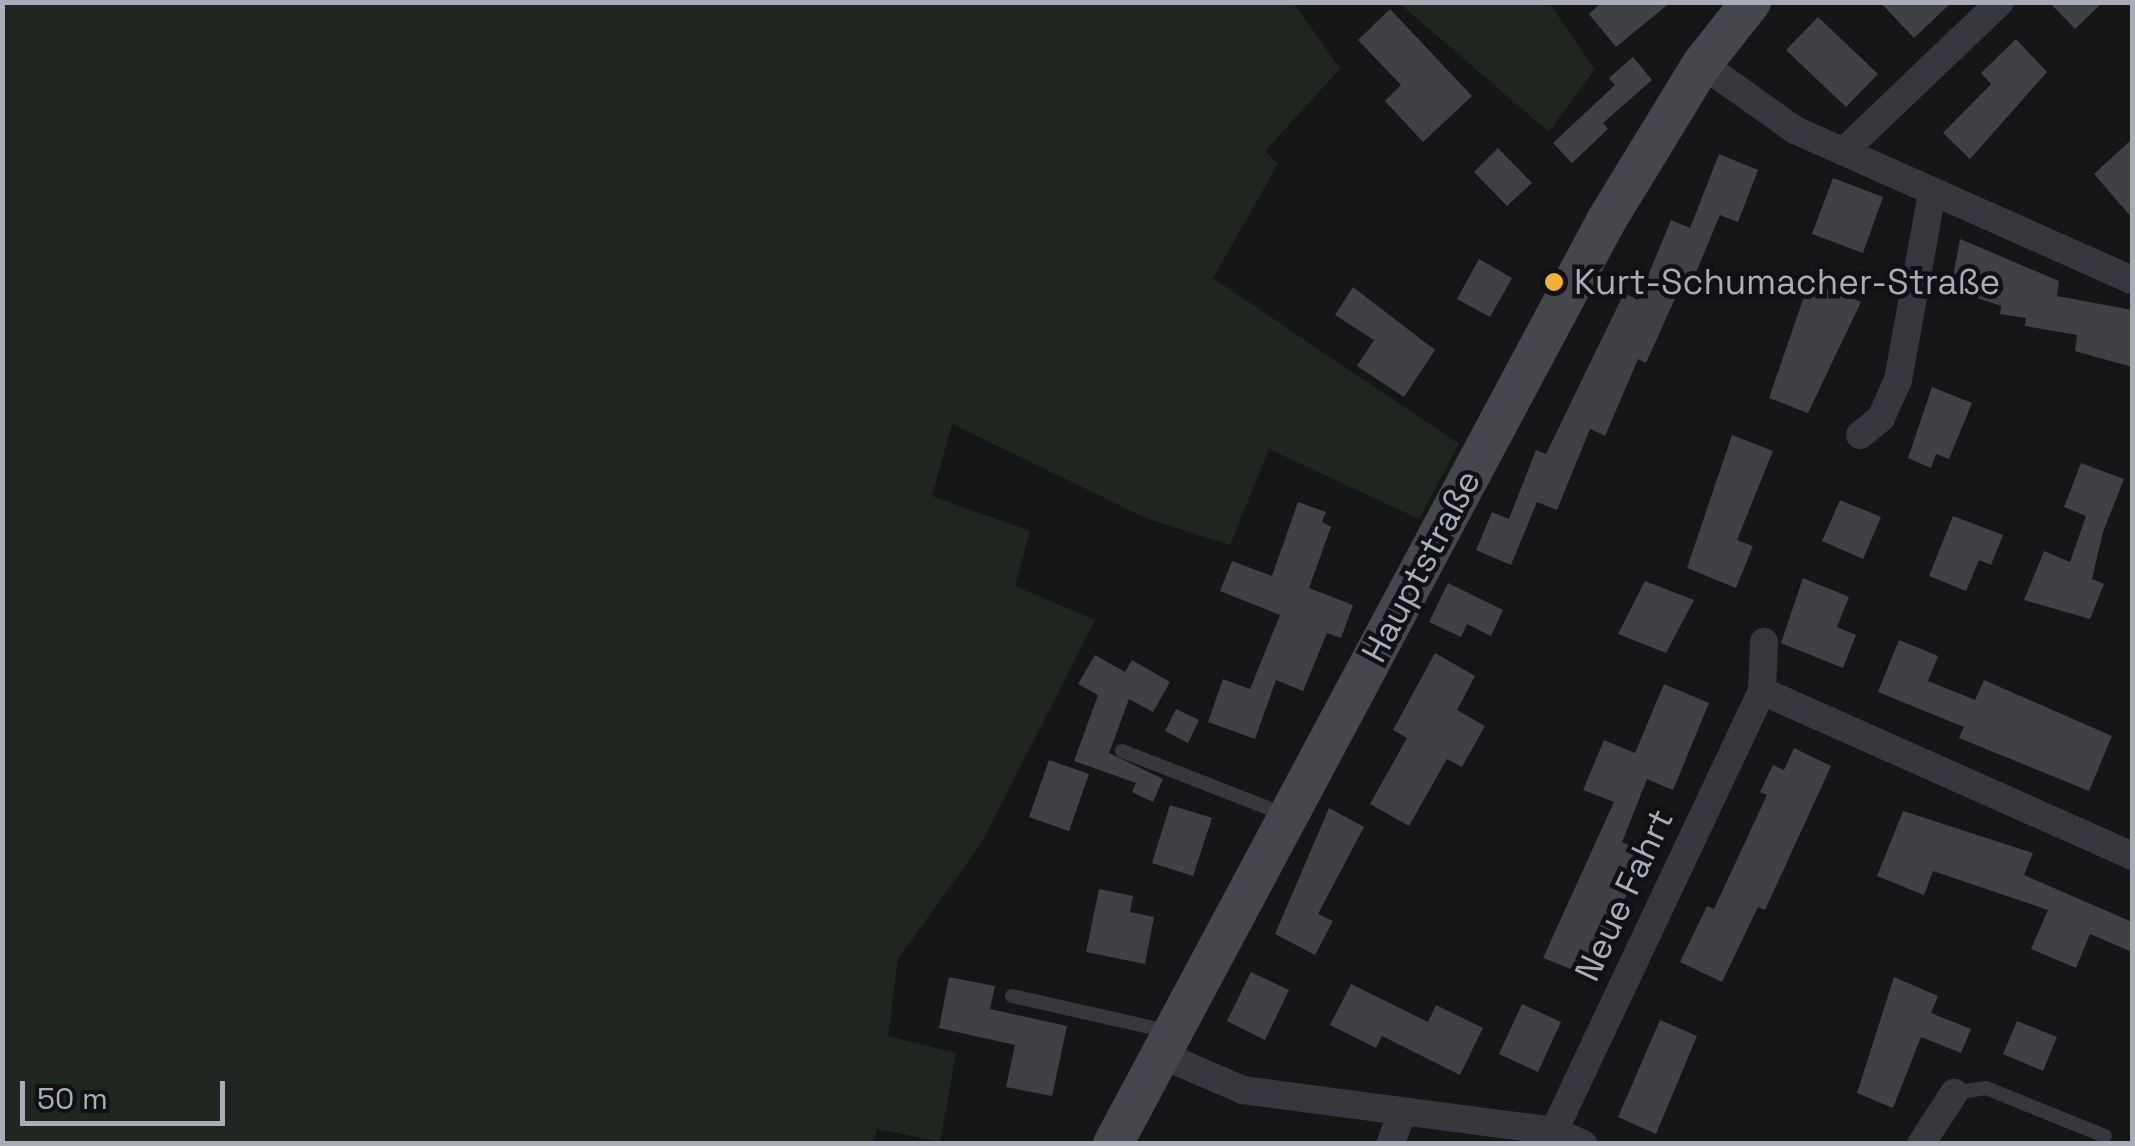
<!DOCTYPE html>
<meta charset="utf-8">
<style>
body{margin:0}
#map{position:relative;width:2135px;height:1146px;overflow:hidden;background:#161618;font-family:"Space Grotesk",sans-serif}
div>[style]{position:absolute}
[style*='--x']{left:calc(var(--x)*1px);top:calc(var(--y)*1px);width:calc(var(--w)*1px);rotate:calc(var(--a)*1deg)}
.green>*{inset:0;background:#1e261f}
.building>*{inset:0;background:#404145}
.lane>*{height:14px;margin:-7px;padding:0 7px;transform-origin:7px;border-radius:7px;background:#37383d}
.street>*{height:28px;margin:-14px;padding:0 14px;transform-origin:14px;border-radius:14px;background:#37383d}
.secondary>*{height:40px;margin:-20px;padding:0 20px;transform-origin:20px;border-radius:20px;background:#45474d}
.dots>*{width:28px;height:28px;translate:-50% -50%;box-sizing:border-box;border:5px solid #111113;border-radius:50%}
span{translate:-50% -50%;white-space:nowrap;text-align:center;line-height:1.15;-webkit-text-stroke:9px #111113;paint-order:stroke}
.poi-label{font-size:35px;color:#a8adb8}
.left{translate:0 -50%;text-align:left}
.street-label{font-size:35px;color:#a8adb8}
.frame{position:absolute;inset:0;border:5px solid #a8adb8;pointer-events:none}
.scale{position:absolute;left:20px;top:1081px;width:205px;height:45px;box-sizing:border-box;border:5px solid #a8adb8;border-top:0;padding-left:12px;font-size:30px;line-height:35px;white-space:nowrap;color:#a8adb8;-webkit-text-stroke:8px #111113;paint-order:stroke}
</style>
<div id="map">
<div class="green">
<i style="clip-path:polygon(2px 3px,1294px 3px,1340px 69px,1265px 151px,1278px 164px,1213px 278px,1459px 444px,1419px 519px,1269px 449px,1230px 545px,1146px 518px,952px 424px,932px 496px,1030px 531px,1015px 586px,1095px 620px,982px 842px,898px 959px,888px 1036px,956px 1053px,940px 1142px,877px 1129px,873px 1144px,3px 1143px)"></i>
<i style="clip-path:polygon(1399px 3px,1549px 3px,1595px 69px,1549px 132px)"></i>
</div>
<div class="building">
<i style="clip-path:polygon(1602px 2px,1671px 2px,1616px 47px,1589px 14px)"></i>
<i style="clip-path:polygon(1880px 2px,1952px 2px,1914px 38px)"></i>
<i style="clip-path:polygon(2049px 2px,2103px 2px,2075px 29px)"></i>
<i style="clip-path:polygon(1390px 9px,1472px 96px,1423px 142px,1385px 101px,1401px 85px,1358px 40px)"></i>
<i style="clip-path:polygon(1818px 17px,1878px 74px,1846px 107px,1786px 50px)"></i>
<i style="clip-path:polygon(2016px 39px,2047px 72px,1970px 159px,1943px 133px,1991px 84px,1981px 73px)"></i>
<i style="clip-path:polygon(1633px 57px,1652px 80px,1603px 123px,1608px 129px,1572px 163px,1553px 143px,1615px 85px,1609px 78px)"></i>
<i style="clip-path:polygon(2132px 139px,2132px 218px,2094px 174px)"></i>
<i style="clip-path:polygon(1498px 148px,1532px 183px,1507px 206px,1474px 172px)"></i>
<i style="clip-path:polygon(1719px 154px,1758px 170px,1738px 222px,1720px 215px,1689px 289px,1681px 285px,1646px 363px,1638px 359px,1605px 436px,1590px 429px,1557px 510px,1537px 502px,1511px 565px,1476px 550px,1492px 512px,1509px 519px,1536px 450px,1546px 454px,1624px 293px,1638px 300px,1671px 220px,1690px 228px)"></i>
<i style="clip-path:polygon(1833px 178px,1883px 197px,1863px 253px,1812px 234px)"></i>
<i style="clip-path:polygon(1960px 239px,2059px 281px,2057px 296px,2132px 310px,2132px 367px,2075px 351px,2077px 335px,2025px 326px,2026px 318px,2000px 314px,2001px 306px,1951px 289px)"></i>
<i style="clip-path:polygon(1479px 259px,1512px 278px,1490px 317px,1457px 299px)"></i>
<i style="clip-path:polygon(1809px 282px,1861px 302px,1808px 413px,1769px 398px)"></i>
<i style="clip-path:polygon(1353px 287px,1435px 350px,1404px 397px,1357px 366px,1374px 340px,1335px 315px)"></i>
<i style="clip-path:polygon(1932px 387px,1972px 403px,1949px 459px,1936px 454px,1931px 468px,1908px 458px)"></i>
<i style="clip-path:polygon(1732px 435px,1773px 451px,1737px 540px,1753px 546px,1736px 588px,1687px 568px)"></i>
<i style="clip-path:polygon(2081px 463px,2124px 479px,2103px 532px,2092px 579px,2104px 584px,2090px 619px,2024px 600px,2044px 551px,2070px 562px,2086px 516px,2064px 507px)"></i>
<i style="clip-path:polygon(1840px 500px,1881px 517px,1863px 559px,1822px 541px)"></i>
<i style="clip-path:polygon(1298px 502px,1326px 512px,1322px 522px,1331px 527px,1309px 588px,1353px 605px,1341px 638px,1327px 633px,1303px 691px,1276px 680px,1255px 739px,1208px 722px,1223px 679px,1250px 689px,1280px 615px,1220px 591px,1232px 561px,1272px 576px)"></i>
<i style="clip-path:polygon(1953px 516px,2003px 535px,1991px 565px,1979px 560px,1966px 591px,1929px 576px)"></i>
<i style="clip-path:polygon(1803px 578px,1849px 597px,1837px 627px,1856px 635px,1843px 668px,1781px 643px)"></i>
<i style="clip-path:polygon(1645px 581px,1694px 600px,1666px 653px,1618px 634px)"></i>
<i style="clip-path:polygon(1448px 583px,1503px 610px,1491px 636px,1467px 624px,1461px 637px,1429px 622px)"></i>
<i style="clip-path:polygon(1899px 640px,1938px 656px,1928px 681px,1975px 700px,1984px 680px,2112px 736px,2089px 791px,1959px 738px,1964px 727px,1878px 692px)"></i>
<i style="clip-path:polygon(1435px 653px,1475px 676px,1457px 710px,1485px 726px,1462px 767px,1447px 759px,1409px 826px,1370px 804px,1407px 738px,1393px 730px)"></i>
<i style="clip-path:polygon(1095px 655px,1125px 672px,1132px 660px,1170px 682px,1153px 712px,1129px 699px,1109px 753px,1163px 779px,1153px 802px,1132px 792px,1136px 783px,1074px 761px,1098px 695px,1078px 684px)"></i>
<i style="clip-path:polygon(1664px 684px,1709px 703px,1673px 790px,1647px 779px,1622px 842px,1645px 852px,1591px 977px,1543px 958px,1614px 802px,1583px 790px,1604px 740px,1635px 753px)"></i>
<i style="clip-path:polygon(1176px 709px,1199px 720px,1188px 743px,1165px 731px)"></i>
<i style="clip-path:polygon(1794px 748px,1831px 766px,1765px 910px,1758px 907px,1722px 982px,1680px 962px,1707px 906px,1714px 909px,1767px 795px,1760px 792px,1773px 765px,1784px 770px)"></i>
<i style="clip-path:polygon(1049px 760px,1089px 774px,1069px 831px,1029px 817px)"></i>
<i style="clip-path:polygon(1170px 805px,1212px 818px,1193px 876px,1152px 863px)"></i>
<i style="clip-path:polygon(1329px 808px,1364px 827px,1318px 914px,1333px 921px,1315px 955px,1275px 934px)"></i>
<i style="clip-path:polygon(1903px 811px,2033px 853px,2024px 875px,2132px 922px,2132px 952px,2090px 934px,2076px 968px,2031px 949px,2048px 910px,1933px 871px,1924px 895px,1877px 876px)"></i>
<i style="clip-path:polygon(1099px 889px,1133px 896px,1130px 912px,1154px 917px,1145px 964px,1086px 952px)"></i>
<i style="clip-path:polygon(1251px 972px,1289px 990px,1265px 1040px,1227px 1021px)"></i>
<i style="clip-path:polygon(949px 977px,995px 986px,990px 1009px,1067px 1026px,1052px 1096px,1006px 1087px,1015px 1045px,939px 1028px)"></i>
<i style="clip-path:polygon(1894px 977px,1938px 996px,1931px 1013px,1971px 1029px,1961px 1053px,1921px 1037px,1893px 1108px,1857px 1093px)"></i>
<i style="clip-path:polygon(1351px 984px,1428px 1022px,1436px 1005px,1483px 1028px,1460px 1075px,1382px 1036px,1376px 1048px,1330px 1025px)"></i>
<i style="clip-path:polygon(1522px 1004px,1561px 1022px,1538px 1072px,1499px 1054px)"></i>
<i style="clip-path:polygon(1660px 1020px,1697px 1036px,1656px 1134px,1618px 1117px)"></i>
<i style="clip-path:polygon(2017px 1021px,2057px 1037px,2043px 1071px,2003px 1054px)"></i>
</div>
<div class="lane">
<i style="--x:1122;--y:751;--w:174;--a:21.3"></i>
<i style="--x:1012;--y:996;--w:159;--a:12.7"></i>
<i style="--x:1954;--y:1093;--w:32;--a:-9"></i>
<i style="--x:1986;--y:1088;--w:128;--a:22"></i>
</div>
<div class="street">
<i style="--x:1702;--y:64;--w:114;--a:35.4"></i>
<i style="--x:1795;--y:130;--w:369;--a:24"></i>
<i style="--x:1844;--y:151;--w:216;--a:-43.7"></i>
<i style="--x:1860;--y:435;--w:27;--a:-39"></i>
<i style="--x:1881;--y:418;--w:42;--a:-65.9"></i>
<i style="--x:1898;--y:380;--w:190;--a:-79.7"></i>
<i style="--x:1762;--y:691;--w:49;--a:-87.7"></i>
<i style="--x:1157;--y:1053;--w:94;--a:23.3"></i>
<i style="--x:1243;--y:1090;--w:314;--a:7.5"></i>
<i style="--x:1554;--y:1131;--w:32;--a:24"></i>
<i style="--x:1554;--y:1131;--w:487;--a:-64.7"></i>
<i style="--x:1762;--y:691;--w:405;--a:24"></i>
<i style="--x:1390;--y:1144;--w:35;--a:-68"></i>
<i style="--x:1921;--y:1144;--w:61;--a:-57.1"></i>
</div>
<div class="secondary">
<i style="--x:1113;--y:1144;--w:1046;--a:-61.89"></i>
<i style="--x:1606;--y:221;--w:184;--a:-58.6"></i>
<i style="--x:1702;--y:64;--w:79;--a:-51.7"></i>
</div>
<div class="dots">
<i style="left:1554px;top:282px;background:#f2b134"></i>
</div>
<div class="poi-label">
<span class="left" style="left:1574px;top:282px">Kurt-Schumacher-Straße</span>
</div>
<div class="street-label">
<span style="left:1421px;top:566px;rotate:-62deg">Hauptstraße</span>
<span style="left:1624px;top:895px;rotate:-65deg">Neue Fahrt</span>
</div>
<div class="frame"></div>
<div class="scale">50 m</div>
</div>
